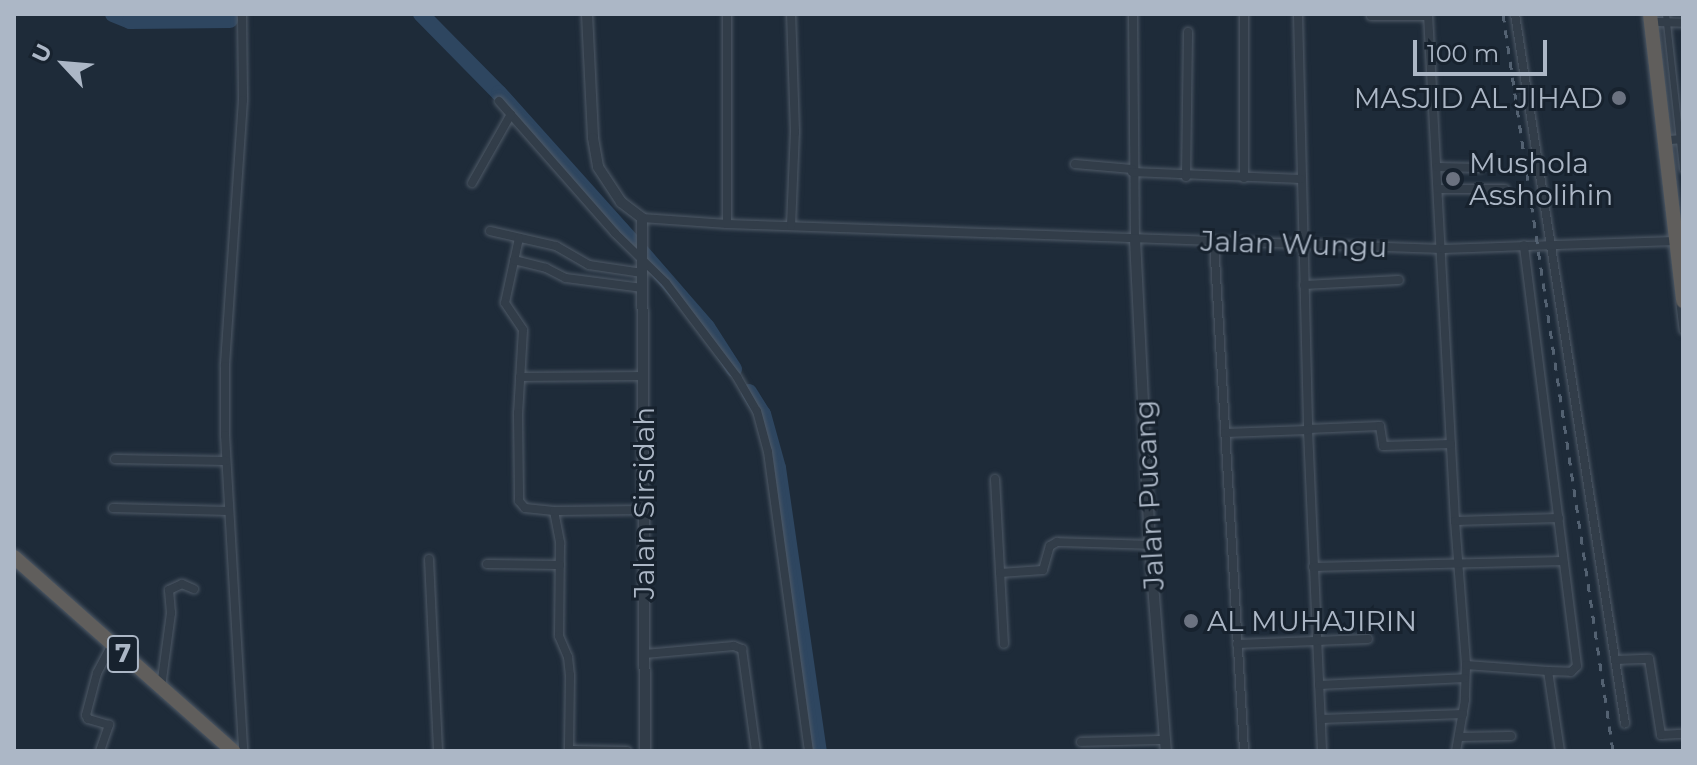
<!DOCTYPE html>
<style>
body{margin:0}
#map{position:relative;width:1697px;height:765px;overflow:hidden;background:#1e2b39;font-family:Montserrat,sans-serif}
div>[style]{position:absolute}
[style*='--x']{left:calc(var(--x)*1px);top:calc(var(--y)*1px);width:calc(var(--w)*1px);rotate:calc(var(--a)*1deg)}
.river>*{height:16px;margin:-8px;padding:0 8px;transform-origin:8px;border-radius:8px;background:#2e4660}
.roads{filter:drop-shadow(0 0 2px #4f5a67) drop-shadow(0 0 2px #4f5a67)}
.pedestrian>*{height:6px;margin:-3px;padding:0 3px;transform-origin:3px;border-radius:3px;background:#323d49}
.minor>*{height:8px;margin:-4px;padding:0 4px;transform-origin:4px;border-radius:4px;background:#323d49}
.tertiary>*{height:10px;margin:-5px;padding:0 5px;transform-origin:5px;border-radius:5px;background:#323d49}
.trunk>*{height:14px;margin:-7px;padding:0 7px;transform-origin:7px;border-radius:7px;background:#605e5c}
.rail>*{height:3px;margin-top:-1.5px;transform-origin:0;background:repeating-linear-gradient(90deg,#536171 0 8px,transparent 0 16px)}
.dots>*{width:22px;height:22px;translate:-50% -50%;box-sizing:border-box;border:4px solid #17222e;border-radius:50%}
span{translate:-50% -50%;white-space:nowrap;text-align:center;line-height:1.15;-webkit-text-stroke:6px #17222e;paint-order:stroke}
.shield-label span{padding:2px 6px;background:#17222e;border:2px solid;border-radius:6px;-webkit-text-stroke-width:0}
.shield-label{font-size:26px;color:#acb7c6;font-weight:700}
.poi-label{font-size:28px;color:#acb7c6}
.right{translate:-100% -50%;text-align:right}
.left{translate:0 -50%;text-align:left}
.street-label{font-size:28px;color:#acb7c6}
.frame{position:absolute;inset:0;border:16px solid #acb7c6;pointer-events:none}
.north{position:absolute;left:24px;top:24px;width:80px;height:80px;-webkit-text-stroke:6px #17222e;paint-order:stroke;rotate:296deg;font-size:22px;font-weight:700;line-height:32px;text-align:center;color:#acb7c6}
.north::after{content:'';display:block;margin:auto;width:28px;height:36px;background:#acb7c6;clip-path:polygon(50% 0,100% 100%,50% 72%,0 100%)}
.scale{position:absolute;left:1413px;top:40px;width:134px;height:36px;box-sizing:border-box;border:4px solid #acb7c6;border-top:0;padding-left:10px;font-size:24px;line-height:28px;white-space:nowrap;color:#acb7c6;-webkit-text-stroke:6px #17222e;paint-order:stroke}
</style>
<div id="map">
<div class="river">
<i style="--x:113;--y:14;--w:18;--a:22"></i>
<i style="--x:130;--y:21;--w:100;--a:-0.6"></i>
<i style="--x:421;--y:14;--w:111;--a:45.4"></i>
<i style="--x:499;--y:93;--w:211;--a:48.1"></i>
<i style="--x:640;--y:250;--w:102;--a:49"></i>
<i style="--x:707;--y:327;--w:50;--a:57.3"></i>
<i style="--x:749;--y:392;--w:26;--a:58"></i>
<i style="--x:763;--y:414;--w:56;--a:74.5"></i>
<i style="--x:778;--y:468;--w:286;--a:81.8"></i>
</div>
<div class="roads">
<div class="pedestrian">
<i style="--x:1666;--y:14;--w:156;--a:83.7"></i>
<i style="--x:1679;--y:300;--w:31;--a:83"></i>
</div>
<div class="minor">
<i style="--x:242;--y:14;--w:86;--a:89.3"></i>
<i style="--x:243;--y:100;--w:267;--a:93.9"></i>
<i style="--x:225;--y:366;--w:69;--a:90"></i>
<i style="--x:225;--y:435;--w:317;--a:86.7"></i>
<i style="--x:1133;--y:14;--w:225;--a:89.5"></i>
<i style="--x:1298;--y:14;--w:416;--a:88.6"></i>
<i style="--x:1308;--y:430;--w:321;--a:87.5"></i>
<i style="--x:1428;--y:14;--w:508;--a:86.95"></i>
<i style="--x:1455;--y:521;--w:144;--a:85.6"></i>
<i style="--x:1466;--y:665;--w:35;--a:92"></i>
<i style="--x:1465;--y:700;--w:52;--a:100"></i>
<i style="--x:1515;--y:14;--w:718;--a:81.19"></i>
<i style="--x:1371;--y:16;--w:57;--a:0"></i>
<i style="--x:1658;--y:22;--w:25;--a:2"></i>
<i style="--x:499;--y:101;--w:176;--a:48.7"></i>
<i style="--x:615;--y:233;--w:71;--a:44.4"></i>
<i style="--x:666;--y:283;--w:118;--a:52.9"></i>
<i style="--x:737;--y:377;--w:39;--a:60"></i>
<i style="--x:757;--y:411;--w:42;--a:75"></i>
<i style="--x:768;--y:452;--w:302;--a:82.2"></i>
<i style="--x:1670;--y:140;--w:13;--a:-4"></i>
<i style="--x:1075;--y:164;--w:57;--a:5"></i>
<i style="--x:1437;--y:167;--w:43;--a:1.3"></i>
<i style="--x:1132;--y:172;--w:169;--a:2.4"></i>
<i style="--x:1186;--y:177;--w:145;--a:-89.2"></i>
<i style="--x:1244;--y:178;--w:164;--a:-90"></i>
<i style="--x:472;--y:183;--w:79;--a:-60.5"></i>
<i style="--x:1438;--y:189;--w:67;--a:0"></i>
<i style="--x:642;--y:218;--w:85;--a:4"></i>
<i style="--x:727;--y:224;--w:716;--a:2"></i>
<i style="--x:1443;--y:249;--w:232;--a:-2"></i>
<i style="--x:727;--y:224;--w:210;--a:-90"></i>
<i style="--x:791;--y:226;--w:94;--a:-87.6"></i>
<i style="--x:795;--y:132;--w:118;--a:-91.9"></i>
<i style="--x:490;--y:231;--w:68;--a:12.8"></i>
<i style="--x:556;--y:246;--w:38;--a:30"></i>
<i style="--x:589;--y:265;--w:54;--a:8.6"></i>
<i style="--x:519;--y:238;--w:66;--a:102.2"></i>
<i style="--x:505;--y:303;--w:32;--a:56"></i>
<i style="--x:523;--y:330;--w:83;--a:93.4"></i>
<i style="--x:518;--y:413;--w:88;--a:89.3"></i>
<i style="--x:519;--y:501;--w:9;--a:49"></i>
<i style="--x:525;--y:508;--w:29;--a:6"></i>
<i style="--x:554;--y:511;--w:33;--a:79"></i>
<i style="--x:560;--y:543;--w:93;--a:90.6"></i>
<i style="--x:559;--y:636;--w:23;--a:67"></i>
<i style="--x:568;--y:657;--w:18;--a:84"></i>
<i style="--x:570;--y:675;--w:76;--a:90.8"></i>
<i style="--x:1214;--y:241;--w:511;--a:86.63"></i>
<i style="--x:514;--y:260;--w:33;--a:14"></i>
<i style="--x:546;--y:268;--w:22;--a:27"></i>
<i style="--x:566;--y:278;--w:77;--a:7.5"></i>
<i style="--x:1304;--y:285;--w:95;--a:-3"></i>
<i style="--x:520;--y:377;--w:123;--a:-0.5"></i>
<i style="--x:1308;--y:429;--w:72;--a:-2.4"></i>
<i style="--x:1380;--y:426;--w:20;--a:81"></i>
<i style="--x:1383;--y:446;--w:68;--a:-1.7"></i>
<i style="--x:1225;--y:433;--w:83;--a:-2.1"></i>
<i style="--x:115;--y:459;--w:111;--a:1"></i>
<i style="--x:995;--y:479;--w:165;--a:86.9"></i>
<i style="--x:113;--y:508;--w:116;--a:1.5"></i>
<i style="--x:554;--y:511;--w:90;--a:-0.6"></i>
<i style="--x:1455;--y:521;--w:104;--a:-1.7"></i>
<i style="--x:429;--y:559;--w:192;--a:87.3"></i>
<i style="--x:487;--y:564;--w:73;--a:0.8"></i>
<i style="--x:1313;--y:567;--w:250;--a:-1.4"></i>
<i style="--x:1000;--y:573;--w:43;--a:-4"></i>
<i style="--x:1043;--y:570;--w:25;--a:-74"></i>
<i style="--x:1050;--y:546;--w:8;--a:-30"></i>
<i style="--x:1057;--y:542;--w:93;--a:1.8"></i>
<i style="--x:1237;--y:644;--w:131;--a:-2.2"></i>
<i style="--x:645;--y:654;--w:89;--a:-5.1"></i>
<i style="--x:734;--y:646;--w:9;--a:21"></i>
<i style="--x:742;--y:649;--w:103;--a:82.2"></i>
<i style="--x:1615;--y:660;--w:34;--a:-2"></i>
<i style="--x:1649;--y:659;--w:77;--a:81"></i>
<i style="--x:1661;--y:735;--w:22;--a:-3"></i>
<i style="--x:1466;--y:665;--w:82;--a:4.2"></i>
<i style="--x:1548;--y:671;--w:23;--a:2"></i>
<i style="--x:1571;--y:672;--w:8;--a:-45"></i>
<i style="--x:1577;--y:666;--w:424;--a:-97.2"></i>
<i style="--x:1548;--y:671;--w:81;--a:81.5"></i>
<i style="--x:1319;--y:685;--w:146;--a:-2.7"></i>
<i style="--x:161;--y:687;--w:75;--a:-82.3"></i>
<i style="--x:171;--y:613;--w:23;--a:-95"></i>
<i style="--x:169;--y:590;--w:14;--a:-25"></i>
<i style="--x:182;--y:584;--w:13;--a:23"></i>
<i style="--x:1321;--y:719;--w:142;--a:-2"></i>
<i style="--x:1459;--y:737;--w:52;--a:-1.1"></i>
<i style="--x:1081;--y:742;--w:84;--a:-1.4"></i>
<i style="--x:569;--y:750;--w:58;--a:1"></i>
<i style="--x:100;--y:751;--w:28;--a:-71"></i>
<i style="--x:109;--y:725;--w:22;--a:-164"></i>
<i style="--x:88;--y:719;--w:4;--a:-117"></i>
<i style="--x:86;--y:715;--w:43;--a:-75.3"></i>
<i style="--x:97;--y:673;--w:32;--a:-62"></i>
</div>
<div class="tertiary">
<i style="--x:587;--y:14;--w:124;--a:87.2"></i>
<i style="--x:593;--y:138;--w:29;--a:80"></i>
<i style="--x:598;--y:167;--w:42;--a:56.7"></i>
<i style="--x:621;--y:202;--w:26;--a:37"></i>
<i style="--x:642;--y:218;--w:533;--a:89.68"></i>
<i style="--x:1135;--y:239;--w:306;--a:87.2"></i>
<i style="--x:1150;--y:545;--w:207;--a:85.6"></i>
</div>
<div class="trunk">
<i style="--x:1650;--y:14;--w:289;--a:83.4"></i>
<i style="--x:14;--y:557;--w:293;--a:41.5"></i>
</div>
</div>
<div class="rail">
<i style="--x:1503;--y:14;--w:745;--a:81.51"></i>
</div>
<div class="dots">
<i style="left:1619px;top:98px;background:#6b7280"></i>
<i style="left:1453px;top:179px;background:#6b7280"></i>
<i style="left:1191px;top:621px;background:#6b7280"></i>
</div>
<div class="shield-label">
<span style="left:123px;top:654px">7</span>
</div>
<div class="poi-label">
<span class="right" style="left:1603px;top:98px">MASJID AL JIHAD</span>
<span class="left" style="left:1469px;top:179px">Mushola<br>Assholihin</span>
<span class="left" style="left:1207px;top:621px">AL MUHAJIRIN</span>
</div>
<div class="street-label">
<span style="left:1294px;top:244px;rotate:2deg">Jalan Wungu</span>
<span style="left:1149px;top:495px;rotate:-93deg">Jalan Pucang</span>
<span style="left:644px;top:503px;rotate:-90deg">Jalan Sirsidah</span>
</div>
<div class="frame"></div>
<div class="north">U</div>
<div class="scale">100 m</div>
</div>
